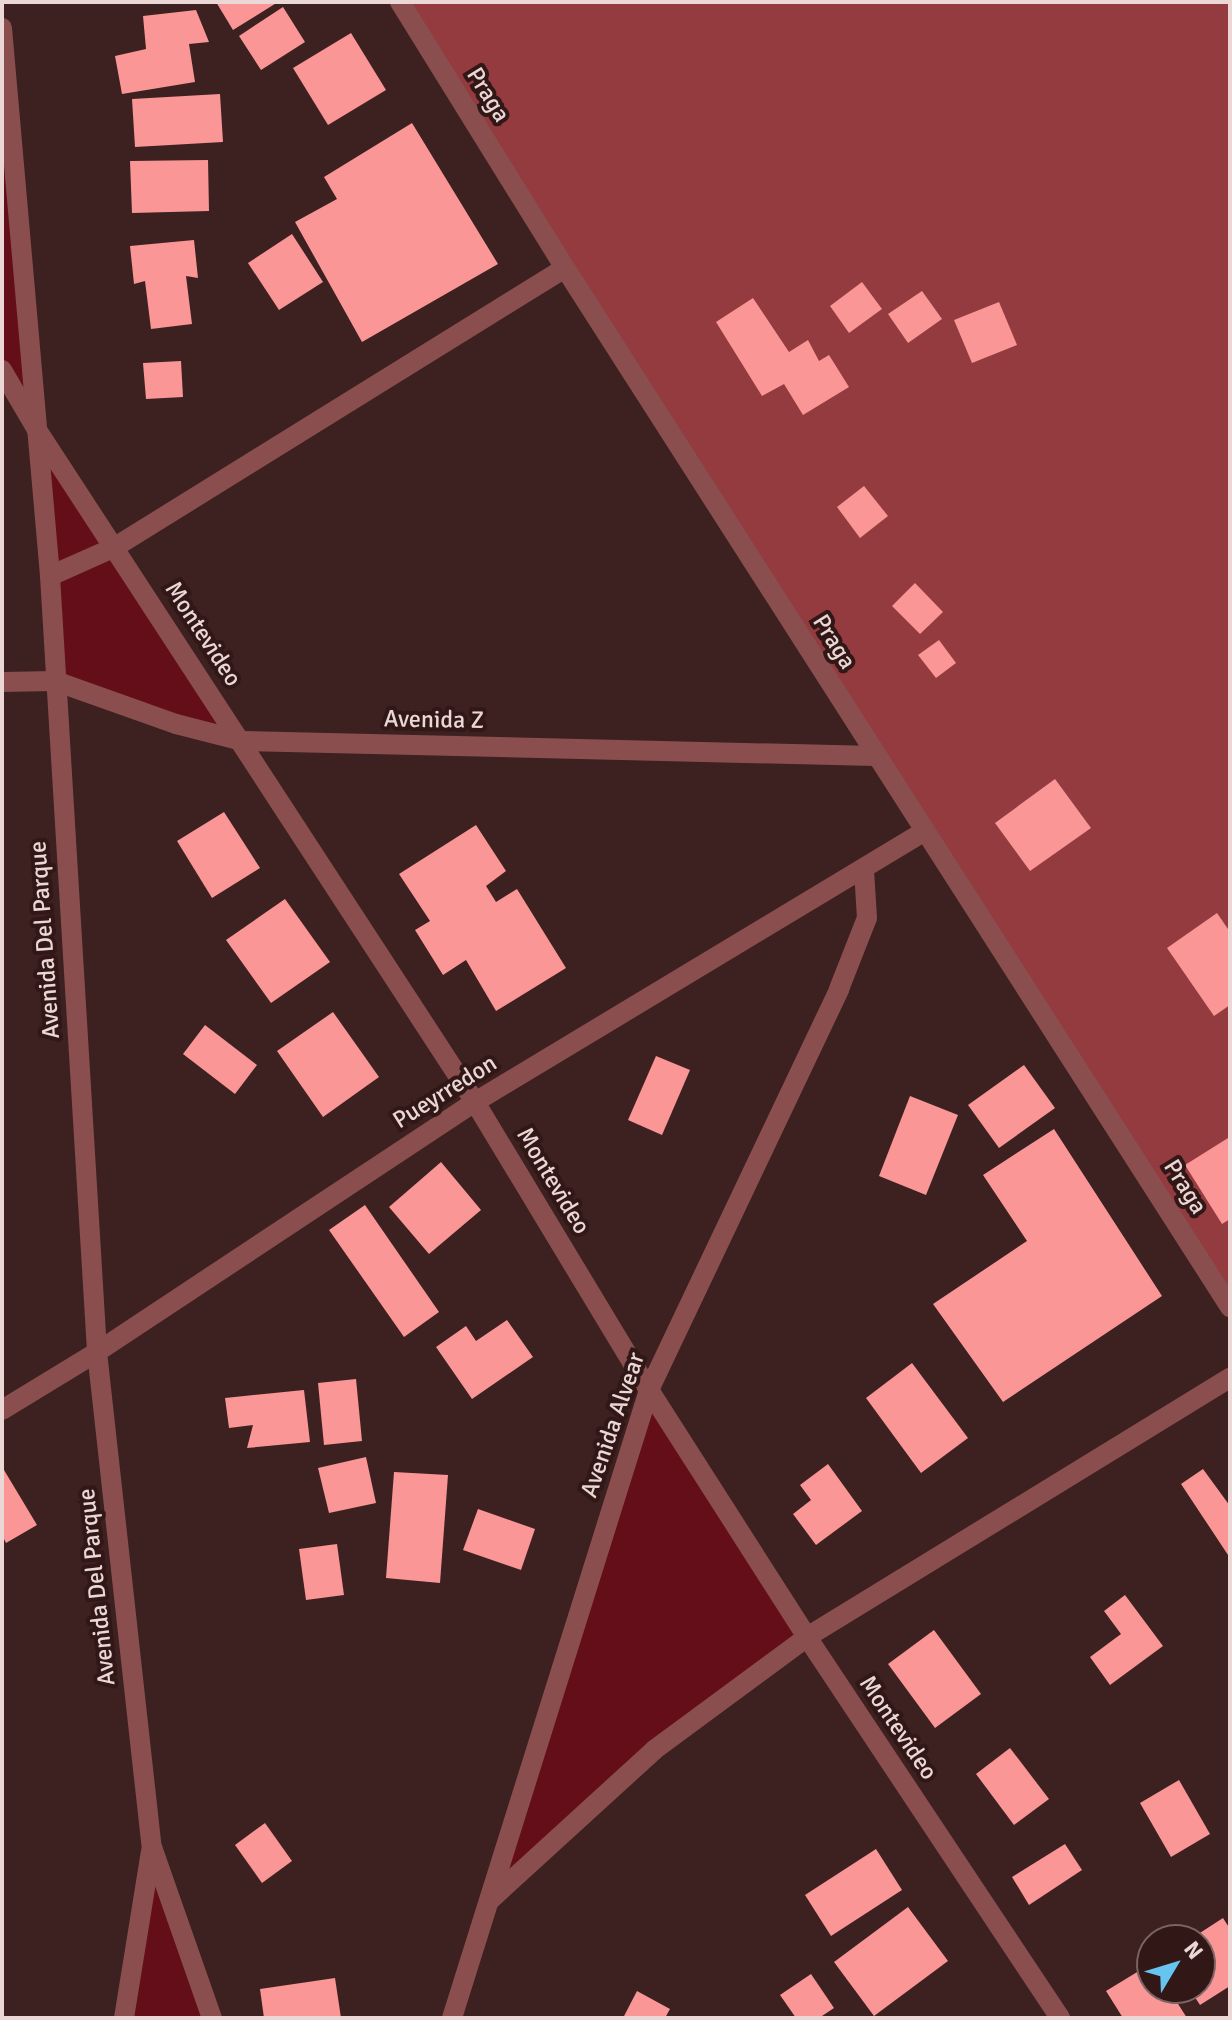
<!DOCTYPE html>
<style>
body{margin:0}
#map{position:relative;width:1232px;height:2020px;overflow:hidden;background:#3d2020;font-family:Signika,sans-serif}
div>[style]{position:absolute}
[style*='--x']{left:calc(var(--x)*1px);top:calc(var(--y)*1px);width:calc(var(--w)*1px);rotate:calc(var(--a)*1deg)}
.green>*{inset:0;background:#640e1a}
.forest>*{inset:0;background:#943b3f}
.building>*{inset:0;background:#fa9696}
.street>*{height:20px;margin:-10px;padding:0 10px;transform-origin:10px;border-radius:10px;background:#8a4e4e}
span{translate:-50% -50%;white-space:nowrap;text-align:center;line-height:1.15;-webkit-text-stroke:8px #321717;paint-order:stroke}
.street-label{font-size:24px;color:#ead7d6}
.frame{position:absolute;inset:0;border:4px solid #ead7d6;pointer-events:none}
.north{position:absolute;left:1136px;top:1924px;width:80px;height:80px;box-sizing:border-box;background:#321717;border:2px solid #7c6463;border-radius:50%;rotate:52deg;font-size:22px;font-weight:700;line-height:32px;text-align:center;color:#ead7d6}
.north::after{content:'';display:block;margin:auto;width:28px;height:36px;background:#66c4ef;clip-path:polygon(50% 0,100% 100%,50% 72%,0 100%)}
</style>
<div id="map">
<div class="green">
<i style="clip-path:polygon(2px 29px,37px 430px,242px 741px,55px 681px,37px 430px,2px 370px)"></i>
<i style="clip-path:polygon(649px 1390px,807px 1637px,654px 1750px,489px 1901px)"></i>
<i style="clip-path:polygon(152px 1847px,212px 2018px,124px 2018px)"></i>
</div>
<div class="forest">
<i style="clip-path:polygon(400px 2px,1230px 2px,1230px 1307px)"></i>
</div>
<div class="building">
<i style="clip-path:polygon(216px 2px,278px 2px,233px 30px)"></i>
<i style="clip-path:polygon(283px 7px,305px 42px,261px 70px,239px 36px)"></i>
<i style="clip-path:polygon(196px 10px,209px 42px,189px 44px,195px 82px,122px 94px,115px 56px,146px 49px,143px 16px)"></i>
<i style="clip-path:polygon(351px 33px,386px 90px,328px 125px,293px 68px)"></i>
<i style="clip-path:polygon(220px 94px,223px 142px,135px 147px,132px 99px)"></i>
<i style="clip-path:polygon(412px 123px,498px 264px,362px 342px,295px 222px,337px 199px,324px 177px)"></i>
<i style="clip-path:polygon(208px 160px,209px 211px,132px 213px,130px 161px)"></i>
<i style="clip-path:polygon(292px 234px,323px 282px,279px 310px,248px 263px)"></i>
<i style="clip-path:polygon(194px 240px,198px 278px,186px 276px,192px 324px,151px 329px,145px 281px,134px 284px,130px 246px)"></i>
<i style="clip-path:polygon(862px 282px,882px 309px,849px 333px,830px 306px)"></i>
<i style="clip-path:polygon(922px 291px,942px 319px,908px 343px,888px 314px)"></i>
<i style="clip-path:polygon(753px 298px,789px 352px,808px 340px,819px 361px,829px 355px,849px 387px,803px 415px,784px 384px,762px 396px,716px 322px)"></i>
<i style="clip-path:polygon(999px 302px,1017px 345px,972px 363px,954px 320px)"></i>
<i style="clip-path:polygon(181px 361px,183px 397px,146px 399px,143px 363px)"></i>
<i style="clip-path:polygon(864px 486px,888px 516px,860px 538px,837px 507px)"></i>
<i style="clip-path:polygon(915px 583px,943px 612px,920px 634px,892px 606px)"></i>
<i style="clip-path:polygon(939px 640px,956px 663px,936px 678px,918px 655px)"></i>
<i style="clip-path:polygon(1055px 779px,1091px 828px,1030px 871px,995px 823px)"></i>
<i style="clip-path:polygon(224px 812px,260px 868px,212px 898px,177px 841px)"></i>
<i style="clip-path:polygon(476px 825px,506px 871px,486px 886px,496px 902px,517px 889px,566px 968px,496px 1011px,466px 960px,443px 975px,415px 930px,430px 921px,399px 874px)"></i>
<i style="clip-path:polygon(285px 899px,330px 962px,271px 1003px,226px 940px)"></i>
<i style="clip-path:polygon(1217px 913px,1230px 932px,1230px 1005px,1214px 1016px,1167px 948px)"></i>
<i style="clip-path:polygon(333px 1012px,379px 1077px,323px 1117px,277px 1051px)"></i>
<i style="clip-path:polygon(205px 1025px,257px 1065px,235px 1094px,183px 1054px)"></i>
<i style="clip-path:polygon(656px 1056px,690px 1070px,662px 1135px,628px 1120px)"></i>
<i style="clip-path:polygon(1024px 1065px,1055px 1108px,999px 1148px,968px 1105px)"></i>
<i style="clip-path:polygon(910px 1096px,958px 1115px,926px 1195px,879px 1176px)"></i>
<i style="clip-path:polygon(1054px 1129px,1162px 1296px,1003px 1402px,933px 1304px,1027px 1241px,983px 1175px)"></i>
<i style="clip-path:polygon(1228px 1138px,1230px 1219px,1222px 1224px,1185px 1165px)"></i>
<i style="clip-path:polygon(441px 1162px,481px 1210px,429px 1254px,389px 1207px)"></i>
<i style="clip-path:polygon(365px 1205px,439px 1312px,404px 1337px,329px 1230px)"></i>
<i style="clip-path:polygon(507px 1320px,533px 1357px,472px 1399px,436px 1347px,466px 1326px,476px 1341px)"></i>
<i style="clip-path:polygon(912px 1363px,968px 1438px,921px 1473px,866px 1398px)"></i>
<i style="clip-path:polygon(356px 1379px,362px 1441px,324px 1445px,318px 1383px)"></i>
<i style="clip-path:polygon(304px 1390px,310px 1442px,247px 1448px,253px 1425px,229px 1428px,225px 1398px)"></i>
<i style="clip-path:polygon(366px 1457px,376px 1503px,329px 1513px,318px 1468px)"></i>
<i style="clip-path:polygon(828px 1464px,862px 1511px,816px 1545px,793px 1514px,811px 1500px,800px 1485px)"></i>
<i style="clip-path:polygon(1203px 1469px,1230px 1506px,1230px 1558px,1181px 1484px)"></i>
<i style="clip-path:polygon(4px 1470px,37px 1525px,6px 1543px,2px 1535px)"></i>
<i style="clip-path:polygon(394px 1472px,448px 1475px,440px 1583px,386px 1578px)"></i>
<i style="clip-path:polygon(478px 1509px,535px 1529px,521px 1570px,463px 1550px)"></i>
<i style="clip-path:polygon(337px 1544px,344px 1595px,306px 1600px,299px 1549px)"></i>
<i style="clip-path:polygon(1125px 1595px,1163px 1646px,1110px 1685px,1090px 1657px,1121px 1634px,1104px 1611px)"></i>
<i style="clip-path:polygon(934px 1630px,981px 1694px,935px 1728px,888px 1664px)"></i>
<i style="clip-path:polygon(1010px 1748px,1049px 1799px,1014px 1825px,976px 1774px)"></i>
<i style="clip-path:polygon(1179px 1780px,1210px 1834px,1171px 1857px,1140px 1803px)"></i>
<i style="clip-path:polygon(265px 1823px,292px 1861px,262px 1883px,235px 1845px)"></i>
<i style="clip-path:polygon(1065px 1844px,1082px 1870px,1029px 1905px,1012px 1877px)"></i>
<i style="clip-path:polygon(876px 1849px,902px 1890px,831px 1936px,805px 1895px)"></i>
<i style="clip-path:polygon(908px 1907px,948px 1961px,874px 2016px,834px 1962px)"></i>
<i style="clip-path:polygon(1223px 1918px,1230px 1929px,1230px 1986px,1200px 2005px,1189px 1988px,1200px 1988px,1200px 1940px,1189px 1940px)"></i>
<i style="clip-path:polygon(1152px 1963px,1152px 1988px,1168px 1988px,1187px 2018px,1123px 2018px,1106px 1991px)"></i>
<i style="clip-path:polygon(811px 1974px,834px 2008px,819px 2018px,796px 2018px,780px 1995px)"></i>
<i style="clip-path:polygon(335px 1978px,341px 2018px,264px 2018px,260px 1989px)"></i>
<i style="clip-path:polygon(637px 1991px,670px 2009px,665px 2018px,623px 2018px)"></i>
</div>
<div class="street">
<i style="--x:400;--y:2;--w:313;--a:58.2"></i>
<i style="--x:565;--y:268;--w:1234;--a:57.38"></i>
<i style="--x:2;--y:28;--w:550;--a:84.99"></i>
<i style="--x:50;--y:576;--w:777;--a:86.53"></i>
<i style="--x:97;--y:1352;--w:498;--a:83.7"></i>
<i style="--x:152;--y:1847;--w:181;--a:70.7"></i>
<i style="--x:2;--y:370;--w:69;--a:59.7"></i>
<i style="--x:37;--y:430;--w:802;--a:56.9"></i>
<i style="--x:475;--y:1102;--w:336;--a:58.9"></i>
<i style="--x:649;--y:1390;--w:293;--a:57.4"></i>
<i style="--x:807;--y:1637;--w:457;--a:56.4"></i>
<i style="--x:50;--y:576;--w:71;--a:-24"></i>
<i style="--x:115;--y:547;--w:529;--a:-31.8"></i>
<i style="--x:2;--y:682;--w:53;--a:-1.1"></i>
<i style="--x:55;--y:681;--w:128;--a:19.6"></i>
<i style="--x:176;--y:724;--w:68;--a:14.4"></i>
<i style="--x:242;--y:741;--w:633;--a:1.36"></i>
<i style="--x:2;--y:1410;--w:111;--a:-31.4"></i>
<i style="--x:97;--y:1352;--w:453;--a:-33.5"></i>
<i style="--x:475;--y:1102;--w:525;--a:-31.06"></i>
<i style="--x:490;--y:1900;--w:222;--a:-42.4"></i>
<i style="--x:654;--y:1750;--w:190;--a:-36.4"></i>
<i style="--x:807;--y:1637;--w:496;--a:-31.5"></i>
<i style="--x:124;--y:2018;--w:169;--a:-80.8"></i>
<i style="--x:452;--y:2018;--w:658;--a:-72.58"></i>
<i style="--x:649;--y:1390;--w:444;--a:-64.6"></i>
<i style="--x:839;--y:989;--w:76;--a:-68.5"></i>
<i style="--x:867;--y:918;--w:48;--a:-93.6"></i>
</div>
<div class="street-label">
<span style="left:488px;top:95px;rotate:58deg">Praga</span>
<span style="left:203px;top:634px;rotate:57deg">Montevideo</span>
<span style="left:834px;top:642px;rotate:58deg">Praga</span>
<span style="left:434px;top:720px;rotate:1deg">Avenida Z</span>
<span style="left:45px;top:940px;rotate:-94deg">Avenida Del Parque</span>
<span style="left:445px;top:1092px;rotate:-32deg">Pueyrredon</span>
<span style="left:553px;top:1181px;rotate:59deg">Montevideo</span>
<span style="left:1185px;top:1187px;rotate:58deg">Praga</span>
<span style="left:613px;top:1425px;rotate:-71deg">Avenida Alvear</span>
<span style="left:97px;top:1587px;rotate:-96deg">Avenida Del Parque</span>
<span style="left:898px;top:1728px;rotate:56deg">Montevideo</span>
</div>
<div class="frame"></div>
<div class="north">N</div>
</div>
